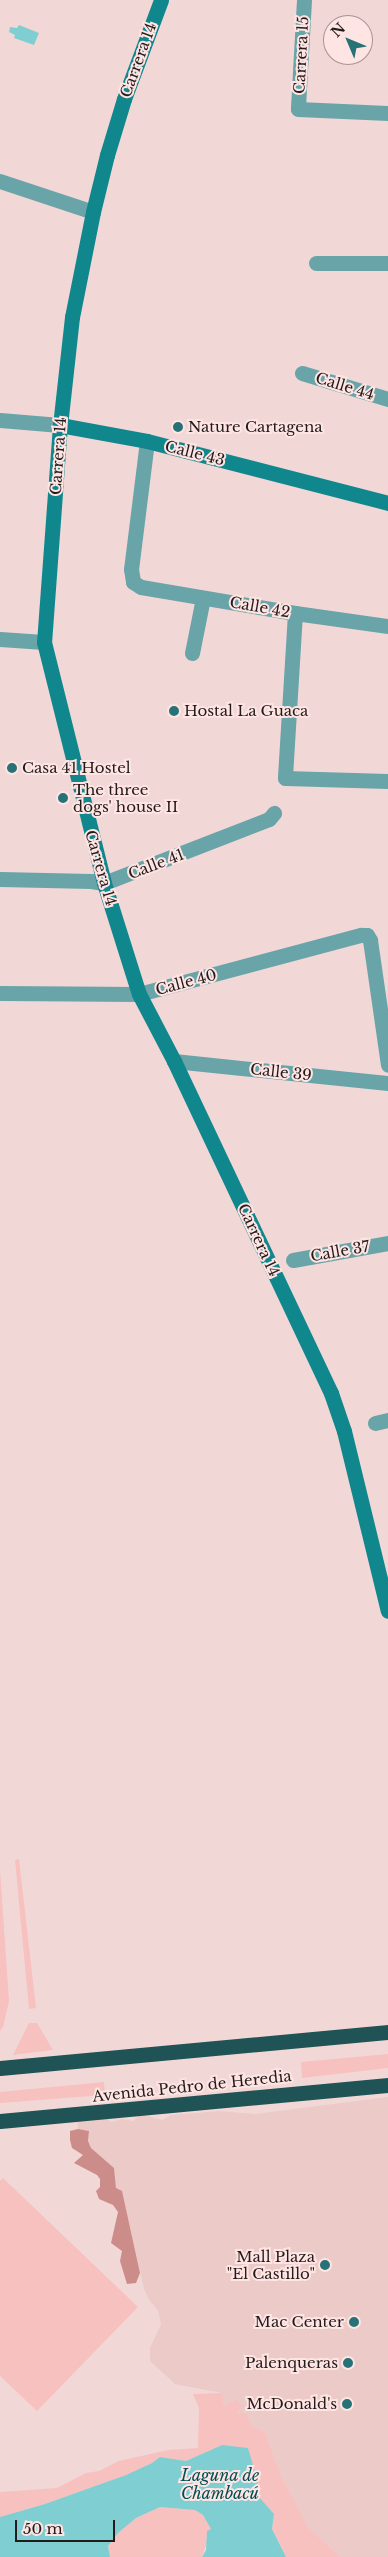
<!DOCTYPE html>
<meta charset="utf-8">
<style>
body{margin:0}
#map{position:relative;width:388px;height:2557px;overflow:hidden;background:#f1d8d7;font-family:"Libre Baskerville",serif}
div>[style]{position:absolute}
[style*='--x']{left:calc(var(--x)*1px);top:calc(var(--y)*1px);width:calc(var(--w)*1px);rotate:calc(var(--a)*1deg)}
.built>*{inset:0;background:#ebcac8}
.green>*{inset:0;background:#f7c1bf}
.forest>*{inset:0;background:#cc8d8a}
.water>*{inset:0;background:#7fced2}
.street>*{height:15px;margin:-7.5px;padding:0 7.5px;transform-origin:7.5px;border-radius:7.5px;background:#69a4a8}
.secondary>*{height:15px;margin:-7.5px;padding:0 7.5px;transform-origin:7.5px;border-radius:7.5px;background:#10878d}
.highway>*{height:15px;margin:-7.5px;padding:0 7.5px;transform-origin:7.5px;border-radius:7.5px;background:#1f5356}
.dots>*{width:14px;height:14px;translate:-50% -50%;box-sizing:border-box;border:2px solid #fee5e4;border-radius:50%}
span{translate:-50% -50%;white-space:nowrap;text-align:center;line-height:1.15;-webkit-text-stroke:4px #fee5e4;paint-order:stroke}
.street-label{font-size:15px;color:#231b1a}
.poi-label{font-size:15px;color:#231b1a}
.left{translate:0 -50%;text-align:left}
.right{translate:-100% -50%;text-align:right}
.water-label{font-size:16px;color:#034e52;font-style:italic}
.north{position:absolute;left:323px;top:15px;width:50px;height:50px;box-sizing:border-box;background:#fee5e4;border:1px solid #a69493;border-radius:50%;rotate:315deg;font-size:14px;font-weight:700;line-height:20px;text-align:center;color:#231b1a}
.north::after{content:'';display:block;margin:auto;width:18px;height:22px;background:#277276;clip-path:polygon(50% 0,100% 100%,50% 72%,0 100%)}
.scale{position:absolute;left:15px;top:2520px;width:100px;height:22px;box-sizing:border-box;border:2px solid #231b1a;border-top:0;padding-left:6px;font-size:15px;line-height:18px;white-space:nowrap;color:#231b1a;-webkit-text-stroke:4px #fee5e4;paint-order:stroke}
</style>
<div id="map">
<div class="built">
<i style="clip-path:polygon(388px 2097px,388px 2557px,341px 2557px,308px 2527px,281px 2476px,265px 2432px,252px 2427px,224px 2406px,222px 2393px,175px 2384px,150px 2361px,150px 2348px,161px 2324px,158px 2310px,150px 2301px,144px 2289px,130px 2228px,116px 2188px,114px 2168px,91px 2148px,88px 2141px,89px 2131px,78px 2129px,77px 2118px,104px 2116px,111px 2122px,122px 2119px,133px 2121px,141px 2114px,162px 2120px,171px 2115px,219px 2111px,255px 2114px)"></i>
</div>
<div class="green">
<i style="clip-path:polygon(19px 1859px,36px 2008px,29px 2009px,15px 1860px)"></i>
<i style="clip-path:polygon(0 1870px,9px 2001px,3px 2027px,0 2031px)"></i>
<i style="clip-path:polygon(29px 2023px,37px 2023px,53px 2050px,13px 2055px)"></i>
<i style="clip-path:polygon(388px 2054px,388px 2068px,302px 2078px,301px 2062px)"></i>
<i style="clip-path:polygon(104px 2082px,105px 2095px,0 2103px,0 2092px)"></i>
<i style="clip-path:polygon(3px 2178px,138px 2307px,37px 2411px,0 2376px,0 2181px)"></i>
<i style="clip-path:polygon(222px 2393px,224px 2406px,236px 2400px,242px 2406px,236px 2413px,246px 2414px,252px 2427px,265px 2432px,281px 2476px,308px 2527px,341px 2557px,286px 2557px,272px 2529px,274px 2514px,260px 2498px,257px 2479px,222px 2445px,186px 2461px,160px 2457px,152px 2463px,126px 2475px,45px 2504px,0 2517px,0 2492px,57px 2488px,86px 2473px,99px 2471px,119px 2461px,168px 2450px,198px 2448px,199px 2408px,193px 2394px)"></i>
<i style="clip-path:polygon(160px 2507px,195px 2510px,203px 2515px,211px 2529px,206px 2536px,207px 2542px,202px 2557px,110px 2557px,108px 2546px,118px 2533px,136px 2518px)"></i>
</div>
<div class="forest">
<i style="clip-path:polygon(78px 2129px,89px 2131px,88px 2141px,91px 2148px,114px 2168px,116px 2188px,122px 2191px,140px 2273px,136px 2283px,127px 2284px,120px 2261px,122px 2251px,111px 2243px,118px 2212px,113px 2205px,99px 2199px,96px 2191px,100px 2187px,100px 2179px,97px 2175px,74px 2163px,83px 2155px,72px 2148px,70px 2140px,70px 2131px)"></i>
</div>
<div class="water">
<i style="clip-path:polygon(19px 25px,39px 33px,34px 45px,14px 38px,15px 35px,9px 32px,10px 27px,17px 28px)"></i>
<i style="clip-path:polygon(222px 2445px,248px 2448px,257px 2479px,260px 2498px,274px 2514px,272px 2529px,286px 2557px,202px 2557px,206px 2550px,207px 2531px,211px 2529px,203px 2515px,195px 2510px,160px 2507px,136px 2518px,118px 2533px,108px 2546px,110px 2557px,0 2557px,0 2517px,45px 2504px,126px 2475px,152px 2463px,160px 2457px,186px 2461px)"></i>
</div>
<div class="street">
<i style="--x:304;--y:0;--w:109;--a:93.2"></i>
<i style="--x:298;--y:109;--w:90;--a:2.5"></i>
<i style="--x:0;--y:181;--w:98;--a:18.4"></i>
<i style="--x:316;--y:263;--w:72;--a:0"></i>
<i style="--x:302;--y:373;--w:90;--a:16.8"></i>
<i style="--x:0;--y:420;--w:60;--a:4.8"></i>
<i style="--x:147;--y:441;--w:129;--a:97.1"></i>
<i style="--x:131;--y:569;--w:13;--a:81"></i>
<i style="--x:133;--y:582;--w:9;--a:32"></i>
<i style="--x:141;--y:587;--w:156;--a:9.6"></i>
<i style="--x:295;--y:613;--w:94;--a:8"></i>
<i style="--x:295;--y:613;--w:165;--a:93.5"></i>
<i style="--x:285;--y:778;--w:103;--a:1.7"></i>
<i style="--x:0;--y:639;--w:44;--a:3.9"></i>
<i style="--x:192;--y:653;--w:56;--a:-78.7"></i>
<i style="--x:0;--y:879;--w:91;--a:1.3"></i>
<i style="--x:91;--y:881;--w:13;--a:9"></i>
<i style="--x:104;--y:883;--w:177;--a:-21.2"></i>
<i style="--x:269;--y:819;--w:8;--a:-50"></i>
<i style="--x:0;--y:993;--w:139;--a:0.4"></i>
<i style="--x:139;--y:994;--w:230;--a:-14.9"></i>
<i style="--x:361;--y:935;--w:6;--a:0"></i>
<i style="--x:367;--y:935;--w:6;--a:59"></i>
<i style="--x:370;--y:940;--w:126;--a:81.8"></i>
<i style="--x:174;--y:1061;--w:215;--a:5.9"></i>
<i style="--x:293;--y:1260;--w:97;--a:-10.1"></i>
<i style="--x:375;--y:1423;--w:13;--a:-13"></i>
</div>
<div class="secondary">
<i style="--x:161;--y:0;--w:106;--a:110.5"></i>
<i style="--x:124;--y:99;--w:59;--a:106.9"></i>
<i style="--x:107;--y:155;--w:59;--a:103.8"></i>
<i style="--x:93;--y:212;--w:107;--a:101.3"></i>
<i style="--x:72;--y:317;--w:109;--a:96.3"></i>
<i style="--x:60;--y:425;--w:218;--a:94.2"></i>
<i style="--x:44;--y:642;--w:248;--a:76"></i>
<i style="--x:104;--y:883;--w:116;--a:72.5"></i>
<i style="--x:139;--y:994;--w:76;--a:62.4"></i>
<i style="--x:174;--y:1061;--w:367;--a:64.7"></i>
<i style="--x:331;--y:1393;--w:40;--a:71.1"></i>
<i style="--x:344;--y:1431;--w:185;--a:76.3"></i>
<i style="--x:60;--y:425;--w:88;--a:10.4"></i>
<i style="--x:147;--y:441;--w:249;--a:14.4"></i>
</div>
<div class="highway">
<i style="--x:0;--y:2068;--w:390;--a:-5.3"></i>
<i style="--x:0;--y:2121;--w:390;--a:-5.3"></i>
</div>
<div class="dots">
<i style="left:178px;top:427px;background:#277276"></i>
<i style="left:174px;top:711px;background:#277276"></i>
<i style="left:12px;top:768px;background:#277276"></i>
<i style="left:63px;top:798px;background:#277276"></i>
<i style="left:325px;top:2265px;background:#277276"></i>
<i style="left:354px;top:2322px;background:#277276"></i>
<i style="left:348px;top:2363px;background:#277276"></i>
<i style="left:347px;top:2404px;background:#277276"></i>
</div>
<div class="street-label">
<span style="left:301px;top:55px;rotate:-87deg">Carrera 15</span>
<span style="left:138px;top:60px;rotate:-70deg">Carrera 14</span>
<span style="left:345px;top:386px;rotate:17deg">Calle 44</span>
<span style="left:195px;top:453px;rotate:14deg">Calle 43</span>
<span style="left:58px;top:456px;rotate:-86deg">Carrera 14</span>
<span style="left:260px;top:607px;rotate:10deg">Calle 42</span>
<span style="left:156px;top:864px;rotate:-21deg">Calle 41</span>
<span style="left:101px;top:868px;rotate:74deg">Carrera 14</span>
<span style="left:186px;top:982px;rotate:-15deg">Calle 40</span>
<span style="left:281px;top:1072px;rotate:6deg">Calle 39</span>
<span style="left:259px;top:1240px;rotate:65deg">Carrera 14</span>
<span style="left:340px;top:1251px;rotate:-10deg">Calle 37</span>
<span style="left:192px;top:2086px;rotate:-6deg">Avenida Pedro de Heredia</span>
</div>
<div class="poi-label">
<span class="left" style="left:188px;top:427px">Nature Cartagena</span>
<span class="left" style="left:184px;top:711px">Hostal La Guaca</span>
<span class="left" style="left:22px;top:768px">Casa 41 Hostel</span>
<span class="left" style="left:73px;top:798px">The three<br>dogs' house II</span>
<span class="right" style="left:315px;top:2265px">Mall Plaza<br>"El Castillo"</span>
<span class="right" style="left:344px;top:2322px">Mac Center</span>
<span class="right" style="left:338px;top:2363px">Palenqueras</span>
<span class="right" style="left:337px;top:2404px">McDonald's</span>
</div>
<div class="water-label">
<span style="left:220px;top:2484px">Laguna de<br>Chambacú</span>
</div>
<div class="north">N</div>
<div class="scale">50 m</div>
</div>
